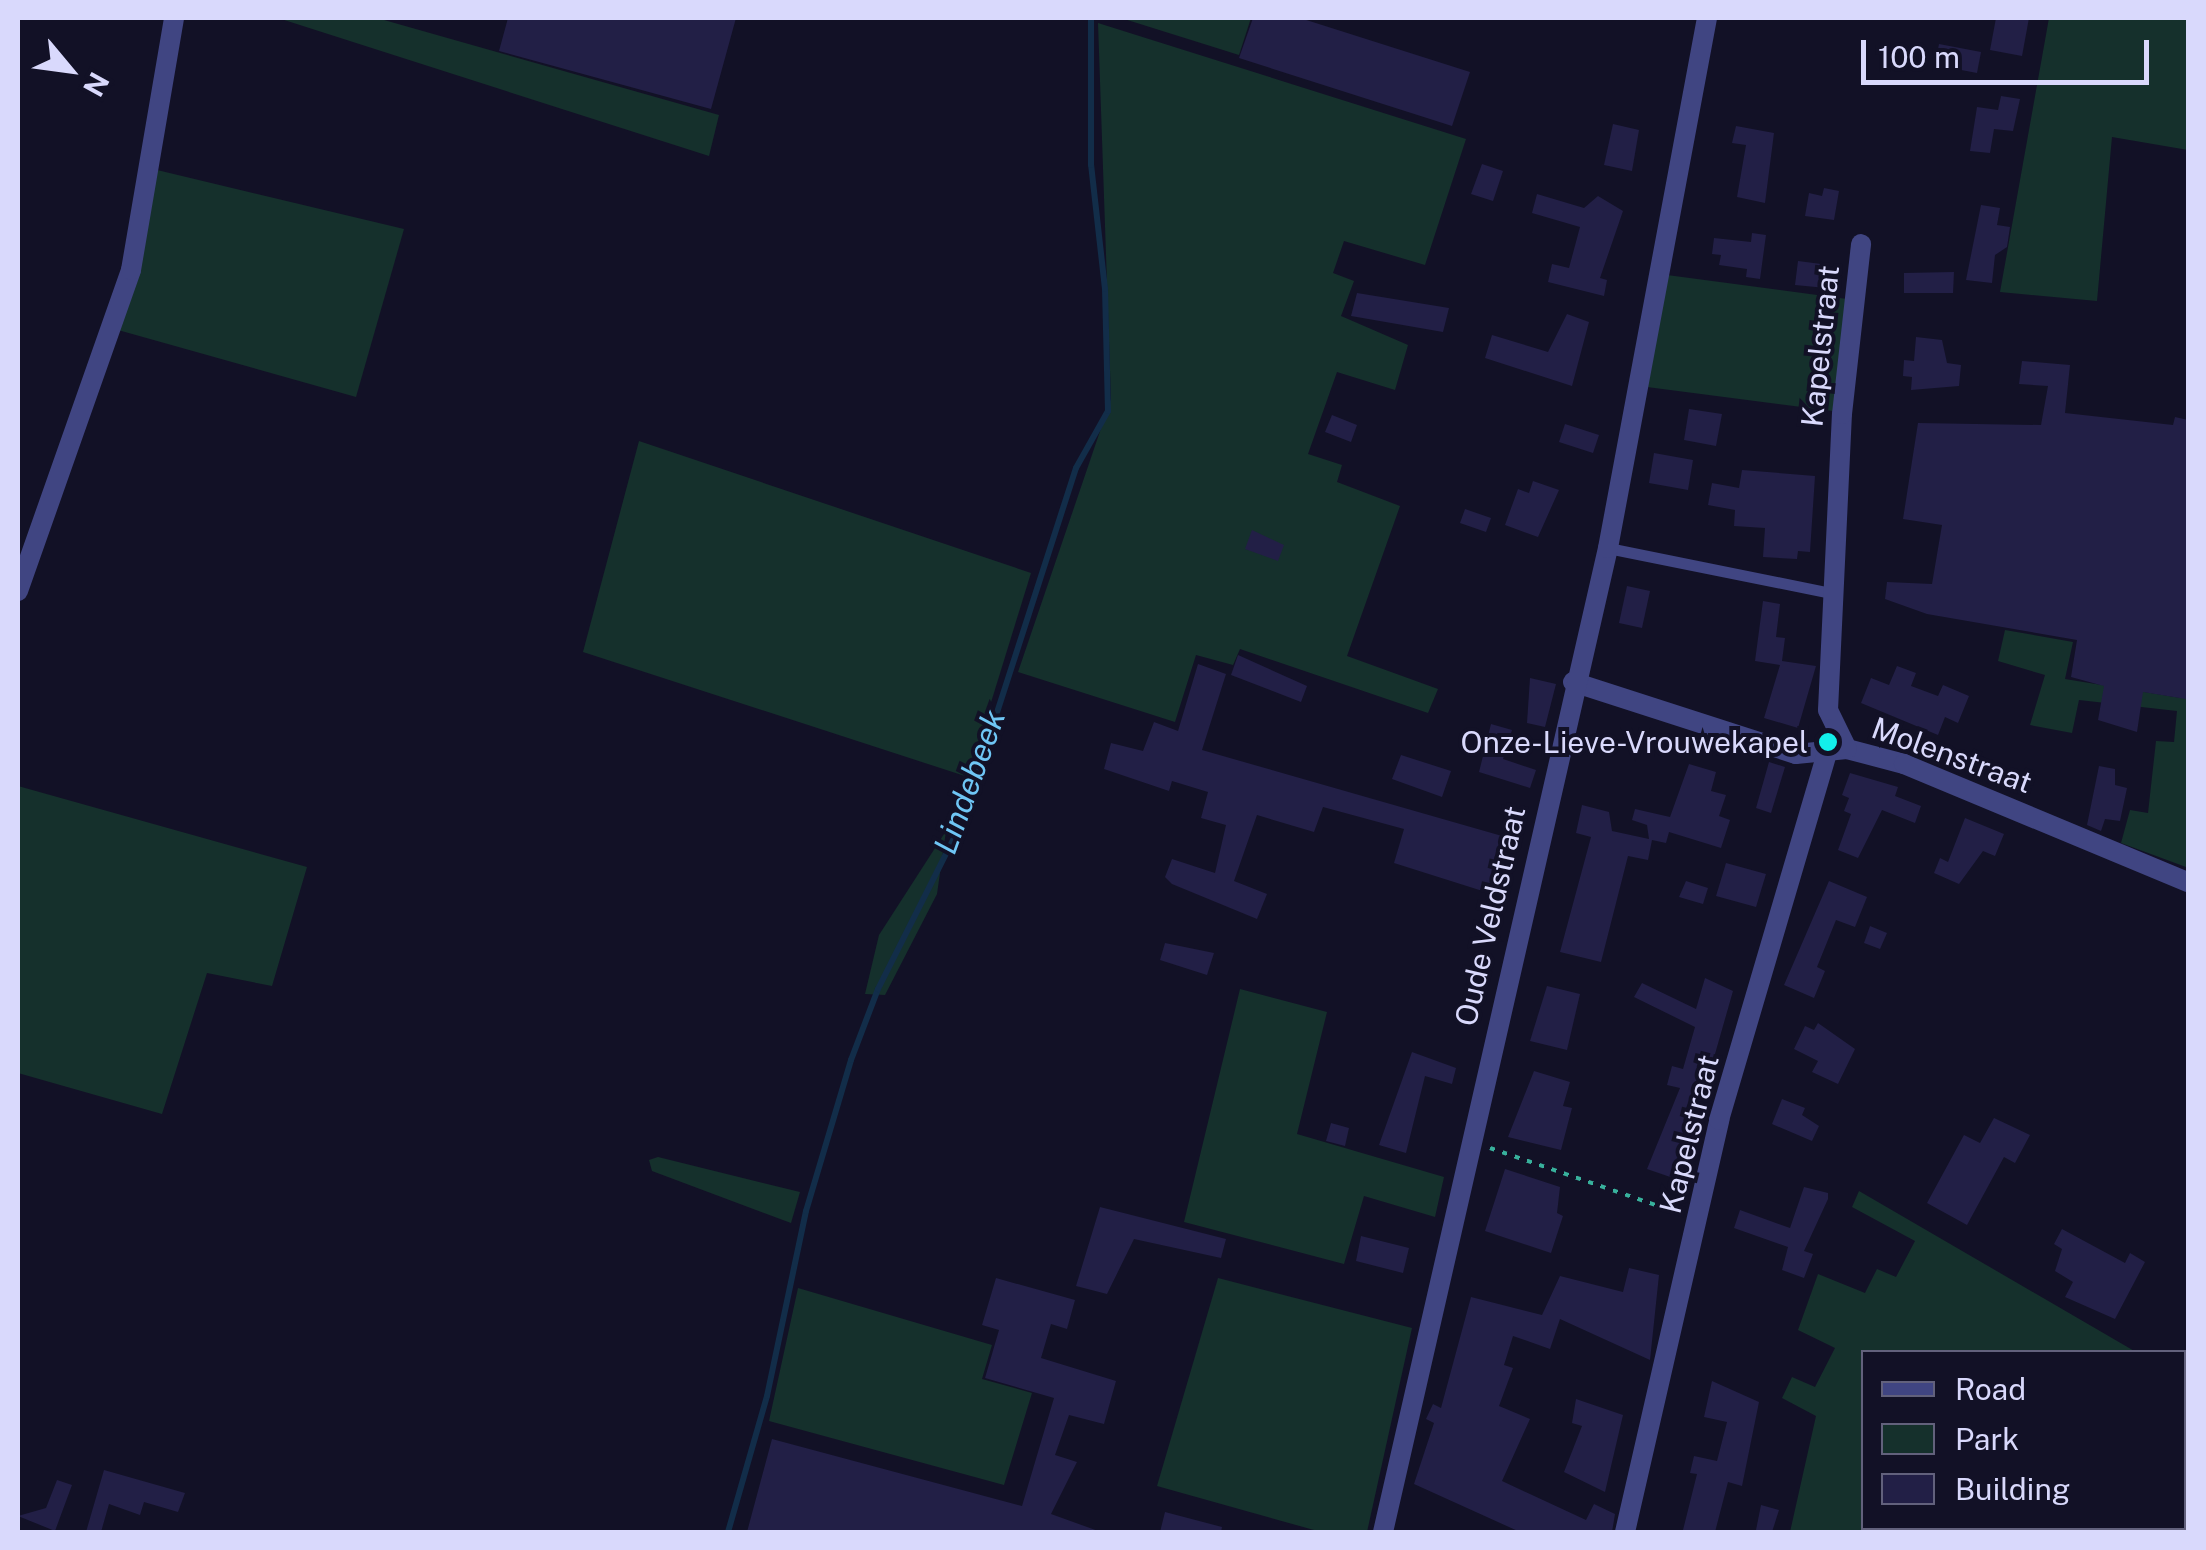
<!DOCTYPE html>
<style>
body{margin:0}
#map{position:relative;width:2206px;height:1550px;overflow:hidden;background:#121126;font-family:"Public Sans",sans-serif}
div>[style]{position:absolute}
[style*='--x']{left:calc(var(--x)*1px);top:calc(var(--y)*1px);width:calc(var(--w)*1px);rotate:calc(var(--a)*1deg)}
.green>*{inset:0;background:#15302c}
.stream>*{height:6px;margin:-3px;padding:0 3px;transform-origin:3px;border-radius:3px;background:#122d49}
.building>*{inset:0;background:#221f46}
.path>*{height:4px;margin-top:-2px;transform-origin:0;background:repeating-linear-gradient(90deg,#38b19c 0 5px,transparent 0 13px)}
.service>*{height:11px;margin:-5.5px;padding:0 5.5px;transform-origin:5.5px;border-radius:5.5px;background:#404582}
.minor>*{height:20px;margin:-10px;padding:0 10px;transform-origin:10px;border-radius:10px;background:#404582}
.dots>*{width:28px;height:28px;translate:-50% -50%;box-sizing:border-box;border:5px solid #121126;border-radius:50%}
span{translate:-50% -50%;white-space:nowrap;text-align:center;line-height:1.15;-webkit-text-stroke:8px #121126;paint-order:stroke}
.street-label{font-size:30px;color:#d9d9fc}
.poi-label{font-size:30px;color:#d9d9fc}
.right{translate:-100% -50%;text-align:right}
.water-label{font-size:32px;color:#6fc6f5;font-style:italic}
.frame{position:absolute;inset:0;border:20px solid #d9d9fc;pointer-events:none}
.legend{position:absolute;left:1861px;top:1350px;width:325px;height:180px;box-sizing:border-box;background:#121126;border:2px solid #62617c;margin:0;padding:12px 18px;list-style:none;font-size:30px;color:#d9d9fc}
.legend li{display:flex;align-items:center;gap:20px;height:50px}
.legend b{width:50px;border:2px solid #62617c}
.north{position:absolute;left:20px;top:20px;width:100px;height:100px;-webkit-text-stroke:8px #121126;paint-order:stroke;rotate:119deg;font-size:28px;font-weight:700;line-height:40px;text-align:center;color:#d9d9fc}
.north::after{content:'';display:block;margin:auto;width:35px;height:45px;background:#d9d9fc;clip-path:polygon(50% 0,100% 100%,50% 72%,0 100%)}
.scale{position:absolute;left:1861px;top:40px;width:288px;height:45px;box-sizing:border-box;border:5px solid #d9d9fc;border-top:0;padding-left:12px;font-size:30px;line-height:35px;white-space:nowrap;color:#d9d9fc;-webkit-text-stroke:8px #121126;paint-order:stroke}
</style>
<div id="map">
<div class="green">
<i style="clip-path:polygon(278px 18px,377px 18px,719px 115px,709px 156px)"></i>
<i style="clip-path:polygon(1121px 18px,1251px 18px,1239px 55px)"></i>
<i style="clip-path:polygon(2049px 18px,2188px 18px,2188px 150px,2112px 137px,2097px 301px,2000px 292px)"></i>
<i style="clip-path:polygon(1098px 23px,1466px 139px,1425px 265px,1344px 241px,1333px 273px,1354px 281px,1341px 316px,1408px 345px,1395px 390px,1337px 372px,1308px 454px,1342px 465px,1337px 482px,1400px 506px,1347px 656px,1438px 689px,1428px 713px,1240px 649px,1233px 665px,1196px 655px,1175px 722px,1018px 672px,1111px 399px)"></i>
<i style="clip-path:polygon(157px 170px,404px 229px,356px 397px,118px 330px)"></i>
<i style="clip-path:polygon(1667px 275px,1847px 299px,1833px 411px,1647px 387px)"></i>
<i style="clip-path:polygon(639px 441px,1031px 573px,968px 777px,583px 652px)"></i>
<i style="clip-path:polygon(2005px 630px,2073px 642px,2065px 679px,2181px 698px,2188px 659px,2186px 867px,2121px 843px,2130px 810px,2148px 813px,2156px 741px,2174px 742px,2177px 711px,2079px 700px,2072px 733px,2030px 725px,2045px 675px,1998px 661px)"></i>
<i style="clip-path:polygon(18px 786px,307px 867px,272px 986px,207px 973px,162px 1114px,18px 1073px)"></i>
<i style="clip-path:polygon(946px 831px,937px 894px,885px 995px,865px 994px,879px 935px)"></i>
<i style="clip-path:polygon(1240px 989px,1327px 1012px,1297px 1134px,1444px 1177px,1435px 1217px,1364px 1196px,1344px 1264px,1184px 1222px)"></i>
<i style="clip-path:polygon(658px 1157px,800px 1192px,791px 1223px,652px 1171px,649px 1160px)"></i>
<i style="clip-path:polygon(1859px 1191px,2136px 1352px,1864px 1352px,1864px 1528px,2184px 1528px,2184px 1379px,2188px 1532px,1790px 1532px,1816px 1416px,1782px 1398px,1792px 1377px,1815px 1387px,1835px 1348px,1798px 1330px,1818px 1274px,1865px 1293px,1877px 1269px,1896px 1277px,1915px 1241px,1852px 1207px)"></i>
<i style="clip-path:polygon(1218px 1278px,1412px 1328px,1367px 1532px,1321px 1532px,1157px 1486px)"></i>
<i style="clip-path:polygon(798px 1288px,992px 1345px,982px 1379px,1032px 1393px,1004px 1485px,769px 1421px)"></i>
</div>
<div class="stream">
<i style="--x:728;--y:1532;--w:141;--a:-74"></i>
<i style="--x:767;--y:1396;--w:189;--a:-78.1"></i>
<i style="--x:806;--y:1211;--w:158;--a:-73.4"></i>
<i style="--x:851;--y:1060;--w:76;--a:-69.2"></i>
<i style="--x:878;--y:989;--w:185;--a:-63.3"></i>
<i style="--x:961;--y:824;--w:374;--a:-72.1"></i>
<i style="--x:1076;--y:468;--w:65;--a:-60.7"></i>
<i style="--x:1108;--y:411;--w:122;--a:-91.4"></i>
<i style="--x:1105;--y:289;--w:125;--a:-96.4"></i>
<i style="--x:1091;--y:165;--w:147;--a:-90"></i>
</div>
<div class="building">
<i style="clip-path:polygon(508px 18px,736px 18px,711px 109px,499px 51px)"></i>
<i style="clip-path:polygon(1253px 18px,1300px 18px,1470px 72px,1452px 126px,1239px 58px)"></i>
<i style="clip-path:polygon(1996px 18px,2029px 18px,2022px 56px,1990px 50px)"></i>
<i style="clip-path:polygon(1939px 44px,1981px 52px,1977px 73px,1935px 65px)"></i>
<i style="clip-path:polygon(2001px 96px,2020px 99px,2013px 131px,1994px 129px,1990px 153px,1970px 151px,1977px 107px,1998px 110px)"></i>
<i style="clip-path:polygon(1613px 124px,1639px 130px,1632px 171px,1604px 165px)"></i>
<i style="clip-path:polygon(1736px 126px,1774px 133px,1765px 203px,1737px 197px,1746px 145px,1732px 143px)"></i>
<i style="clip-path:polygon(1482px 164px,1503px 171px,1493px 201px,1471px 194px)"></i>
<i style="clip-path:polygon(1824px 188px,1839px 191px,1834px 220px,1805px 216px,1809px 193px,1822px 196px)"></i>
<i style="clip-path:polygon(1537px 194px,1584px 208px,1598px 196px,1623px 211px,1600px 278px,1607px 280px,1604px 296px,1548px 282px,1552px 264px,1569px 268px,1580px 227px,1532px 213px)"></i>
<i style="clip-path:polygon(1981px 205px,2000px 208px,1997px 225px,2010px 227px,2007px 247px,1995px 255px,1992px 283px,1966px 280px)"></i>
<i style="clip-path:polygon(1752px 233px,1766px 235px,1760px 279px,1746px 277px,1747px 269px,1719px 265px,1721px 255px,1712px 254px,1714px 238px,1751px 242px)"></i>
<i style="clip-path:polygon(1798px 261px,1829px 265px,1826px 288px,1795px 285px)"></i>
<i style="clip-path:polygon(1954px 272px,1953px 293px,1904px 293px,1904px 273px)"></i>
<i style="clip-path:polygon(1357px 293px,1449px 308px,1443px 332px,1351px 316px)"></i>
<i style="clip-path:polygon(1567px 314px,1589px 322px,1572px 386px,1485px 358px,1492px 335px,1548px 352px)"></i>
<i style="clip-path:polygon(1916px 337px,1942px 340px,1947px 363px,1961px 365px,1959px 386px,1911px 390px,1912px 377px,1903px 376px,1904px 360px,1914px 361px)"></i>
<i style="clip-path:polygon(2022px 361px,2070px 365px,2065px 413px,2173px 425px,2175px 417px,2188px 420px,2186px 699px,2143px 692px,2137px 732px,2098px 720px,2104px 686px,2071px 677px,2077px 640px,1927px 614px,1885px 599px,1887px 582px,1932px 584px,1942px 525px,1903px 519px,1918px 423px,2041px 425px,2048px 386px,2019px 384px)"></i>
<i style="clip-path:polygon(1689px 409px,1722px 414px,1716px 446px,1684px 440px)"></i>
<i style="clip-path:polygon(1332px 415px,1357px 425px,1351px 442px,1325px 432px)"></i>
<i style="clip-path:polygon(1565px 424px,1599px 435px,1593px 453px,1559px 442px)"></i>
<i style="clip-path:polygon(1654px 453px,1693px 460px,1688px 490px,1649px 483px)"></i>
<i style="clip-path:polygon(1742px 470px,1815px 476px,1810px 552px,1798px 551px,1797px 559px,1763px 557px,1765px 528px,1734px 526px,1735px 510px,1708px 505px,1712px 483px,1739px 488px)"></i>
<i style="clip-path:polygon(1533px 481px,1559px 490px,1538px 537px,1505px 525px,1518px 489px,1529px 493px)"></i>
<i style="clip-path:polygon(1465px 509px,1491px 518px,1486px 532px,1460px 523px)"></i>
<i style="clip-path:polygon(1252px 530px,1284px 545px,1278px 561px,1245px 549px)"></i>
<i style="clip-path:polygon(1627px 586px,1650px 591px,1642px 628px,1619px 623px)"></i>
<i style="clip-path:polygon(1763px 601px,1780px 604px,1776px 637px,1785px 638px,1782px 661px,1816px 666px,1798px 728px,1764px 718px,1780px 665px,1755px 661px)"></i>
<i style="clip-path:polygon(1238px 655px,1307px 686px,1301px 702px,1231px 675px)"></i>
<i style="clip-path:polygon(1198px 664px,1226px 674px,1202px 750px,1509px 838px,1492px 894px,1394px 863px,1404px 829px,1323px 807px,1314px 832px,1257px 815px,1234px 881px,1267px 894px,1257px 919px,1172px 884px,1165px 877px,1172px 859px,1215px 873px,1226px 825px,1201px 818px,1208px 792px,1172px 781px,1169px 791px,1104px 769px,1111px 743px,1143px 751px,1154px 722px,1178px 731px)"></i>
<i style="clip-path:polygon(1897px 666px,1916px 673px,1911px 686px,1938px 696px,1943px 685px,1969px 696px,1958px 723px,1945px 717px,1938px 735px,1861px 703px,1871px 678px,1889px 685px)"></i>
<i style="clip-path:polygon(1530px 678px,1556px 684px,1545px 727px,1527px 723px)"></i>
<i style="clip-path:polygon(1491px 724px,1512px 730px,1503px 759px,1536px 770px,1530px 788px,1479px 772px)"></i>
<i style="clip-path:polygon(1401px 755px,1451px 771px,1442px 797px,1392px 779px)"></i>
<i style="clip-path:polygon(1769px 762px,1785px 767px,1771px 813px,1756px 808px)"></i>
<i style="clip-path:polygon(1689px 764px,1716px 772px,1711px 791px,1726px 795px,1719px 816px,1730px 820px,1721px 848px,1669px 832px,1666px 843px,1652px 840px,1648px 860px,1628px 856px,1601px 962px,1560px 952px,1591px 837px,1576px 833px,1582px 805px,1609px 812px,1612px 831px,1649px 839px,1647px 825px,1632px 820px,1635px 809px,1670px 817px)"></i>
<i style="clip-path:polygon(2099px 766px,2115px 769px,2115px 785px,2127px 788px,2120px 821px,2105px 819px,2101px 831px,2087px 825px)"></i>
<i style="clip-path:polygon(1850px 773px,1898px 787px,1895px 796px,1921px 806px,1915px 823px,1882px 810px,1858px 858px,1838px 850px,1851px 814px,1844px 811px,1849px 798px,1842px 795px)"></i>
<i style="clip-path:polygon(1965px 818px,2004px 834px,1995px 856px,1983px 851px,1959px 884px,1934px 873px,1940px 858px,1948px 862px)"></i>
<i style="clip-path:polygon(1726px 863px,1766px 874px,1756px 907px,1716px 896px)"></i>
<i style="clip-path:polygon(1686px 881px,1708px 888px,1703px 904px,1679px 897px)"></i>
<i style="clip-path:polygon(1829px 881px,1867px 897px,1855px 927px,1836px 920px,1817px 967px,1825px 971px,1814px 998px,1784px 985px)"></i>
<i style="clip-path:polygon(1870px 926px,1887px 933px,1880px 949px,1864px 943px)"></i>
<i style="clip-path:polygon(1165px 943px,1214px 953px,1207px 975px,1160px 960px)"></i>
<i style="clip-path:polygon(1705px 978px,1733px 991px,1679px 1180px,1647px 1169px,1680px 1088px,1667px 1085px,1672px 1066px,1683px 1069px,1695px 1027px,1634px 997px,1642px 983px,1696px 1009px)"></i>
<i style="clip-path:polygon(1547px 986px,1580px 994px,1567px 1050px,1530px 1041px)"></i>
<i style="clip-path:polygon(1818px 1023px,1855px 1049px,1838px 1084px,1812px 1072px,1818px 1061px,1794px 1049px,1805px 1026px,1814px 1030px)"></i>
<i style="clip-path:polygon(1412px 1052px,1456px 1068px,1452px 1084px,1425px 1076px,1406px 1153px,1379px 1145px)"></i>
<i style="clip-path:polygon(1534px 1071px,1570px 1082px,1563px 1106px,1572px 1108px,1561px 1150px,1508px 1137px)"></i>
<i style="clip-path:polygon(1782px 1099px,1805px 1108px,1802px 1115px,1819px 1126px,1812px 1141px,1772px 1124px)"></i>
<i style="clip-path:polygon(1994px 1118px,2030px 1135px,2015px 1163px,2004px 1157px,1967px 1225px,1927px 1203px,1964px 1135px,1980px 1143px)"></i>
<i style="clip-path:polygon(1331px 1123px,1349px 1128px,1345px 1146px,1326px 1141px)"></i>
<i style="clip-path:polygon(1505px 1169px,1560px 1187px,1557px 1213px,1563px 1216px,1551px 1253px,1485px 1231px)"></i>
<i style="clip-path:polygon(1804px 1187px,1828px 1193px,1828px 1199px,1804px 1251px,1813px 1254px,1804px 1278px,1782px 1270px,1788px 1247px,1734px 1228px,1740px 1210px,1790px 1228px)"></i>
<i style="clip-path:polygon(1100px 1207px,1226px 1239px,1221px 1258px,1134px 1239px,1107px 1294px,1076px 1286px)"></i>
<i style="clip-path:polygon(2062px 1229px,2125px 1263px,2130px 1253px,2145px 1262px,2115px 1319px,2065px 1297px,2073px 1282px,2055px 1271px,2062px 1249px,2054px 1244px)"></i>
<i style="clip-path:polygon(1361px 1236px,1409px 1248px,1403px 1273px,1356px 1261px)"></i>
<i style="clip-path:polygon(1629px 1268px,1659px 1275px,1650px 1360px,1560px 1319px,1550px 1349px,1513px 1336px,1504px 1365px,1513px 1368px,1499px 1406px,1530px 1419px,1502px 1481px,1586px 1520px,1594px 1504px,1615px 1514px,1612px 1532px,1520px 1532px,1414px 1484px,1434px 1423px,1426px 1419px,1433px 1404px,1441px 1408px,1471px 1297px,1542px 1315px,1560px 1276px,1623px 1292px)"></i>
<i style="clip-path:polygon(996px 1278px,1075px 1300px,1067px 1329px,1051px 1324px,1041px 1358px,1116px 1381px,1104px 1424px,1069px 1415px,1055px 1455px,1077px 1462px,1051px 1514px,1101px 1532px,747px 1532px,772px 1439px,1022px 1506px,1054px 1398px,985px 1378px,999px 1330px,982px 1325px)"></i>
<i style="clip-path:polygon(1712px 1381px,1759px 1402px,1742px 1486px,1728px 1482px,1715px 1532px,1693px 1532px,1683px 1530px,1697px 1474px,1690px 1473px,1694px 1456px,1717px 1461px,1727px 1422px,1704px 1417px)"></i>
<i style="clip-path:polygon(1576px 1399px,1623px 1415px,1605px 1492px,1564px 1472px,1582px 1426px,1572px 1423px)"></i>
<i style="clip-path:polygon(104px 1470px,185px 1493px,178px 1512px,144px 1502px,140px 1515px,109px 1504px,101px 1532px,86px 1532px)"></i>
<i style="clip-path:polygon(57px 1480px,72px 1485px,55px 1531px,18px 1516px,46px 1508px)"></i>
<i style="clip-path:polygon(1761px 1505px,1779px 1510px,1772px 1532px,1756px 1530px)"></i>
<i style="clip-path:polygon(1165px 1512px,1222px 1527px,1221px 1532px,1160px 1532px)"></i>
</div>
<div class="path">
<i style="--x:1490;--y:1148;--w:200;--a:19"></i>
</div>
<div class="service">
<i style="--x:1608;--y:548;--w:228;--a:11.4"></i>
</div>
<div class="minor">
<i style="--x:18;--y:591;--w:340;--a:-70.6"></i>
<i style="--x:131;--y:270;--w:256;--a:-80.3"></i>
<i style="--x:1573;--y:682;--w:234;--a:17.9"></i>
<i style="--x:1796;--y:754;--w:51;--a:-5.6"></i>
<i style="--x:1847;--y:749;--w:59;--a:14.7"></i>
<i style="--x:1904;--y:764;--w:308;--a:22.6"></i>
<i style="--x:1847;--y:749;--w:43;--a:-116"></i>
<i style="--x:1828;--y:710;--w:296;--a:-87.3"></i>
<i style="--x:1842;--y:414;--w:171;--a:-83.6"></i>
<i style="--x:1383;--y:1532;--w:1009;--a:-77.12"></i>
<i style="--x:1608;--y:548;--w:539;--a:-79.42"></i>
<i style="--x:1625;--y:1532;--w:423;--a:-77.1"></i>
<i style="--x:1719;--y:1120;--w:382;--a:-73.6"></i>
</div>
<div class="dots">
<i style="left:1828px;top:742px;background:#13efeb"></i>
</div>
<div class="street-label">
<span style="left:1820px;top:346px;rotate:-84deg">Kapelstraat</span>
<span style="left:1952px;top:755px;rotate:20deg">Molenstraat</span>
<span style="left:1490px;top:916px;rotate:-77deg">Oude Veldstraat</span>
<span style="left:1689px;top:1134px;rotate:-76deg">Kapelstraat</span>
</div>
<div class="poi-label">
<span class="right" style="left:1808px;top:742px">Onze-Lieve-Vrouwekapel</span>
</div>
<div class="water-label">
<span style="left:970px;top:782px;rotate:-70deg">Lindebeek</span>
</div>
<div class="frame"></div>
<ul class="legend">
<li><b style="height:12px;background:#404582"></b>Road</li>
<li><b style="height:28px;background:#15302c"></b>Park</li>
<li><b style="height:28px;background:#221f46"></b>Building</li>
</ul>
<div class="north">N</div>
<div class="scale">100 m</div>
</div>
